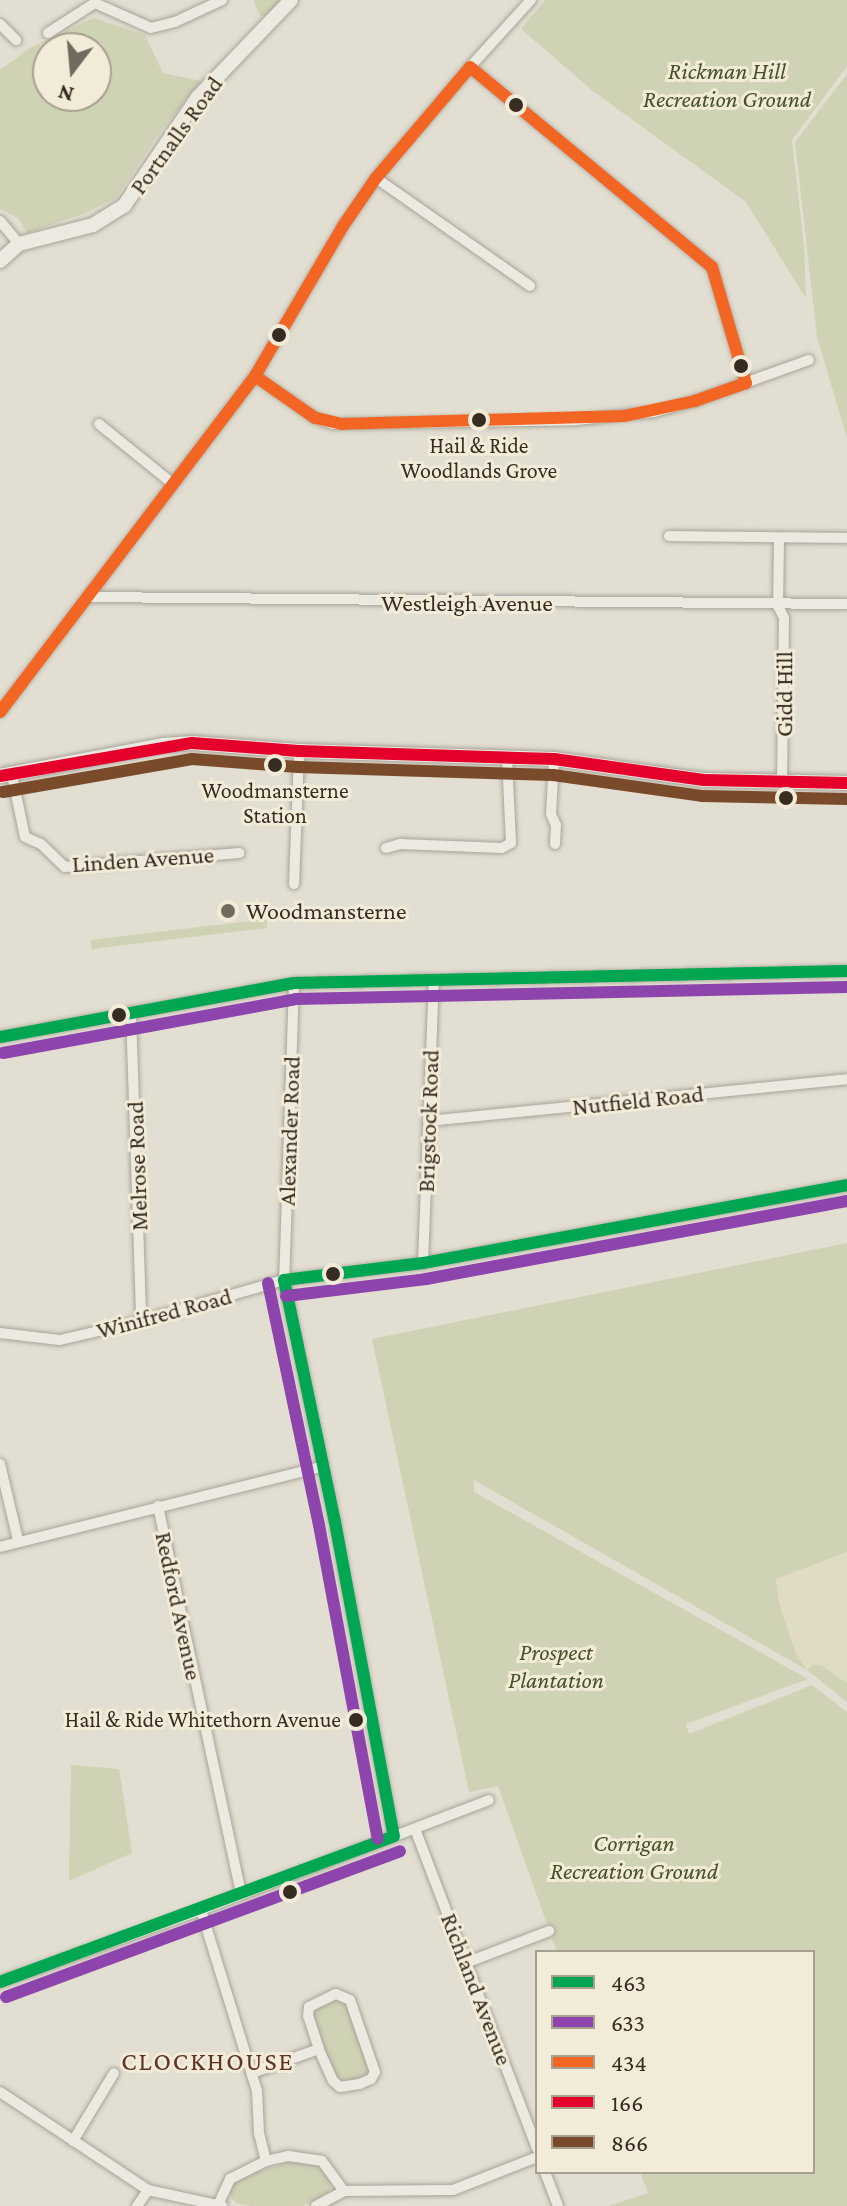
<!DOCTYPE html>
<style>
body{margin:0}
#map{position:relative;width:847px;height:2206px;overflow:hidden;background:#e2ded1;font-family:"Crimson Pro",serif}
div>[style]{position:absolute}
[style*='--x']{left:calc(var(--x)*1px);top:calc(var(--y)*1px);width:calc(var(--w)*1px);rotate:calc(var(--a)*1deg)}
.farmland>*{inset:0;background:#e0dcc3}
.green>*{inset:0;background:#d0d2b5}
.roads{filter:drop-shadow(0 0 2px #a8a399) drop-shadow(0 0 2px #a8a399)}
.street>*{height:10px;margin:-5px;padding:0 5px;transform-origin:5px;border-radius:5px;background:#ece9e1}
.secondary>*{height:14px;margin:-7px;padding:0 7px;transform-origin:7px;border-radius:7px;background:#ece9e1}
.bus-1>*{height:12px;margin:-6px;padding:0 6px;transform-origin:6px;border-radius:6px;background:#00a651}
.bus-2>*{height:12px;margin:-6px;padding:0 6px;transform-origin:6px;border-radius:6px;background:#8e44ad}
.bus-3>*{height:12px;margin:-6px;padding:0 6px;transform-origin:6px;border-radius:6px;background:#f26522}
.bus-4>*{height:12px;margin:-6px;padding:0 6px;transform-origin:6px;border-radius:6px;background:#e4002b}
.bus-5>*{height:12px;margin:-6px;padding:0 6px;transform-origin:6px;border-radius:6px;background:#7a4b2a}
.dots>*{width:22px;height:22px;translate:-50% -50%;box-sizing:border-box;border:4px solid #f2ebd8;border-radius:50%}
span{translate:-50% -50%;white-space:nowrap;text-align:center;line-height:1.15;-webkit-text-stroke:6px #f2ebd8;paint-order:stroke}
.bus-label{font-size:22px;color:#372c22}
.right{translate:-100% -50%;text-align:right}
.park-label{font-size:24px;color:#47512a;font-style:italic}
.street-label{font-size:24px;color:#372c22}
.poi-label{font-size:24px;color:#372c22}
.left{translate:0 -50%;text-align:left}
.neighbourhood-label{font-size:26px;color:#5f3325;letter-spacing:2px}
.legend{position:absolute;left:535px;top:1950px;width:280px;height:224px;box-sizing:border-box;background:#f2ebd8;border:2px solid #a79f8f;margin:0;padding:10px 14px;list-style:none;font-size:24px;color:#372c22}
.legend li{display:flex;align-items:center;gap:16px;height:40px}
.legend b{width:40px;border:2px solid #a79f8f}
.north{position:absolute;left:32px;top:32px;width:80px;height:80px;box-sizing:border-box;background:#f2ebd8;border:2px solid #a79f8f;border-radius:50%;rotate:196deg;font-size:22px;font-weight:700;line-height:32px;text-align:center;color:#372c22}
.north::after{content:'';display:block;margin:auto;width:28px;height:36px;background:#736a5f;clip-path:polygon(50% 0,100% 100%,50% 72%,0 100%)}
</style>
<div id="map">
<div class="farmland">
<i style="clip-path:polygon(847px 1552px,847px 1683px,822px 1666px,808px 1670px,796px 1654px,779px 1603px,776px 1578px)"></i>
</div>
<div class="green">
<i style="clip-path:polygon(253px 0,281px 0,267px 15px,260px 16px)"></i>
<i style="clip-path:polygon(545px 0,847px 0,847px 66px,792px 140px,804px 245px,806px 298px,746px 202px,594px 92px,521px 29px)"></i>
<i style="clip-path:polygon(evenodd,94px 18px,145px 35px,163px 73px,201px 81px,158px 135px,116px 198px,83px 214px,27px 233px,18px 218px,0 209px,0 70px,31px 47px,94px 18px,48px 48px,96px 48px,96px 96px,48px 96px,48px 48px)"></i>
<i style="clip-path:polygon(847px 74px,847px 438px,817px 337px,795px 142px)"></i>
<i style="clip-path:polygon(267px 919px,267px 928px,92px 949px,91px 940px)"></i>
<i style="clip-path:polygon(847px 1243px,847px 1552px,776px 1579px,779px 1603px,796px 1654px,807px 1670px,813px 1665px,822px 1666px,847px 1683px,847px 1702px,807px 1670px,474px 1480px,474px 1492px,808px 1679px,686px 1724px,689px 1734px,812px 1685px,847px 1712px,847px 2206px,609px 2206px,648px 2193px,640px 2172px,813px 2172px,813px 1952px,557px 1952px,498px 1786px,469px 1792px,372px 1339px)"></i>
<i style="clip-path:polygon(71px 1765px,119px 1769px,132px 1853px,69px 1881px)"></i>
<i style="clip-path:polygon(335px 1998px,349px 2003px,372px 2066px,368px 2076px,346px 2084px,336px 2079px,311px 2015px,313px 2009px)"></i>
<i style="clip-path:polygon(289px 2162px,308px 2162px,320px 2168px,332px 2183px,328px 2193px,303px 2206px,251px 2206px,236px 2203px,231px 2198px,230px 2189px,240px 2177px)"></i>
</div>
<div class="roads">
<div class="street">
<i style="--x:0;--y:24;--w:23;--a:45"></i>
<i style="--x:48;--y:33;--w:56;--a:-32.6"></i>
<i style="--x:95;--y:3;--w:61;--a:24.1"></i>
<i style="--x:151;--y:28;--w:25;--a:-14"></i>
<i style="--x:175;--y:22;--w:52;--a:-25.1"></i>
<i style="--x:470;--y:67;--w:314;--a:39.6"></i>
<i style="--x:712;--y:267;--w:121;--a:73.7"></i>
<i style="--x:376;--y:178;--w:188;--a:35"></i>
<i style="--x:0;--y:221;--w:30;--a:50"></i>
<i style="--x:255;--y:376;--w:73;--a:35"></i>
<i style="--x:315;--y:418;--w:19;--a:18"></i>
<i style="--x:333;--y:424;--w:243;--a:-0.9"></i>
<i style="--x:576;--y:420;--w:78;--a:-5.9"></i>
<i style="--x:654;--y:412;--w:42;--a:-15"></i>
<i style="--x:695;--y:401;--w:121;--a:-19.8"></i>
<i style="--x:99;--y:424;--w:95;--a:39"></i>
<i style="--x:669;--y:536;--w:178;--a:0.6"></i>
<i style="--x:779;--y:538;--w:68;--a:90.8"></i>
<i style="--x:778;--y:606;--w:13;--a:63"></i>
<i style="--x:784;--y:618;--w:165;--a:90.7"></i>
<i style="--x:88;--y:597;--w:759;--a:0.53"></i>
<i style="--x:0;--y:712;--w:422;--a:-52.8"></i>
<i style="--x:255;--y:376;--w:174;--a:-59.6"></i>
<i style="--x:343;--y:226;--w:58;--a:-55.5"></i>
<i style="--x:376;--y:178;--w:145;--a:-49.7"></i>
<i style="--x:470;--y:67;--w:91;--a:-47.7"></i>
<i style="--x:554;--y:759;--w:55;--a:93.1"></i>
<i style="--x:551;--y:814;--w:12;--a:66"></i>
<i style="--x:556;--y:825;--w:19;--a:93"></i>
<i style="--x:12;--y:775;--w:63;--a:78.2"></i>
<i style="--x:25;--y:837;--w:17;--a:24"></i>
<i style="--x:41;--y:844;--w:33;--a:44"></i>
<i style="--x:65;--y:867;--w:175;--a:-4.6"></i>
<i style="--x:386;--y:848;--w:15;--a:-16"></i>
<i style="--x:400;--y:844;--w:102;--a:2.2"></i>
<i style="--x:502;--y:848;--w:10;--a:-29"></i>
<i style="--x:511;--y:843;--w:85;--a:-92.7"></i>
<i style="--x:294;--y:884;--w:133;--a:-87.8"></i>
<i style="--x:294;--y:983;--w:297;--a:91.9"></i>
<i style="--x:284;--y:1280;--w:247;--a:78.1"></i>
<i style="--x:335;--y:1522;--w:319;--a:79.4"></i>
<i style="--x:131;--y:1012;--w:309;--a:88.1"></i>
<i style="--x:0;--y:1037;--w:299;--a:-10.4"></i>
<i style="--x:294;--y:983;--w:553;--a:-1.24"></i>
<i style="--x:428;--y:1121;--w:421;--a:-5.7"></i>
<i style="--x:423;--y:1263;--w:283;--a:-87.8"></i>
<i style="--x:0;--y:1333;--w:60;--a:6.7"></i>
<i style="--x:60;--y:1340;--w:83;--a:-13.2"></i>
<i style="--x:141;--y:1321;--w:149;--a:-16"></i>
<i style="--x:284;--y:1280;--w:140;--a:-7"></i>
<i style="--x:423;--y:1263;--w:431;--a:-10.4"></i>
<i style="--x:0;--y:1464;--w:78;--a:76.7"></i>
<i style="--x:158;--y:1506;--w:397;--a:77.9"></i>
<i style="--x:0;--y:1547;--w:331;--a:-14"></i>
<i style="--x:415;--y:1829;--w:342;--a:69.1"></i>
<i style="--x:201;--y:1910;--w:189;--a:72.8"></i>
<i style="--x:257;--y:2091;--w:42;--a:87.3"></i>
<i style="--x:259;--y:2133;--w:29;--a:76"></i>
<i style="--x:468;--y:1962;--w:87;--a:-20.9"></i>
<i style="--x:0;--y:1982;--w:214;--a:-19.7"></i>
<i style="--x:201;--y:1910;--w:308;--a:-20.9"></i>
<i style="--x:252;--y:2073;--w:71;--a:-19.7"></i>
<i style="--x:319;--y:2049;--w:35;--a:-108"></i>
<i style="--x:308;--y:2016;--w:9;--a:-84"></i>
<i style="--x:309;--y:2007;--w:30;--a:-26"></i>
<i style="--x:336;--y:1994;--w:15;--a:23"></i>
<i style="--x:350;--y:2000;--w:76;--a:70.9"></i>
<i style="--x:375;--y:2072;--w:8;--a:120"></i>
<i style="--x:371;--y:2079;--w:13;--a:157"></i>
<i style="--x:359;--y:2084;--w:19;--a:171"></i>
<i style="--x:340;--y:2087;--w:9;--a:-139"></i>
<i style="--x:333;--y:2081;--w:35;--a:-114"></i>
<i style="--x:0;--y:2092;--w:178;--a:33.5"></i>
<i style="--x:148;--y:2190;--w:76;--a:12.2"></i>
<i style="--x:73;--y:2141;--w:79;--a:-58.9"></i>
<i style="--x:545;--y:2172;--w:36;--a:69"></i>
<i style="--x:218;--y:2205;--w:29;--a:-65"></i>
<i style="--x:230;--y:2179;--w:40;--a:-26.6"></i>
<i style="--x:266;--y:2161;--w:23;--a:-13"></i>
<i style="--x:288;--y:2156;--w:34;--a:8"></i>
<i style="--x:322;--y:2161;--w:37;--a:54"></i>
<i style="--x:344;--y:2191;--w:109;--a:-0.5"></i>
<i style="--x:453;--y:2190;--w:90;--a:-21.4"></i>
<i style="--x:137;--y:2206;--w:19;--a:-55"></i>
<i style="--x:316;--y:2206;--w:32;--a:-28"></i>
</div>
<div class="secondary">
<i style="--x:0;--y:261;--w:25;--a:-42"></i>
<i style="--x:19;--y:244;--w:76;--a:-14.4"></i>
<i style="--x:93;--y:225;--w:36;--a:-32"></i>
<i style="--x:124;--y:206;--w:132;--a:-55.8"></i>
<i style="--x:198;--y:97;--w:134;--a:-46.2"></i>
<i style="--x:0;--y:776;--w:167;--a:-10.7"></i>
<i style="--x:164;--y:745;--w:28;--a:-4"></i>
<i style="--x:192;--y:743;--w:107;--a:4.3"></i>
<i style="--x:299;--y:751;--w:255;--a:1.8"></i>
<i style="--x:554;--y:759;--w:151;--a:8"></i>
<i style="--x:704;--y:780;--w:143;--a:1.2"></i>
</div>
</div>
<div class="bus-1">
<i style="--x:0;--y:1037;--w:299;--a:-10.4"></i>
<i style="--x:294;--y:983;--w:553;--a:-1.24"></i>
<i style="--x:284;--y:1280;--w:140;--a:-7"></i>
<i style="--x:423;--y:1263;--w:431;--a:-10.4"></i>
<i style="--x:284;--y:1280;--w:247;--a:78.1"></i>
<i style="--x:335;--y:1522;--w:319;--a:79.4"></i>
<i style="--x:0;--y:1982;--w:420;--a:-20.3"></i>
</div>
<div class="bus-2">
<i style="--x:3;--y:1053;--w:298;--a:-10.4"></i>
<i style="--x:296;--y:999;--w:551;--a:-1.25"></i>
<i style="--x:268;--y:1283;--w:247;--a:78.1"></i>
<i style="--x:319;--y:1525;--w:319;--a:79.4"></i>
<i style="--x:286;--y:1296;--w:141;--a:-6.9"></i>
<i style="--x:426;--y:1279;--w:428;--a:-10.5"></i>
<i style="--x:6;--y:1997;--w:420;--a:-20.3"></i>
</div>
<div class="bus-3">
<i style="--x:470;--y:67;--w:314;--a:39.6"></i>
<i style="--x:712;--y:267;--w:121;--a:73.7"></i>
<i style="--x:746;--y:383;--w:54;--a:160.6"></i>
<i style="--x:695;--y:401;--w:73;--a:168.1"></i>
<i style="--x:624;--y:416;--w:282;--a:178.4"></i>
<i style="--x:342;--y:424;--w:28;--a:-167"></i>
<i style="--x:315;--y:418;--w:73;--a:-145"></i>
<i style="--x:255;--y:376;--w:174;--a:-59.6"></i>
<i style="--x:343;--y:226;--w:58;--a:-55.5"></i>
<i style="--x:376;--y:178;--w:145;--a:-49.7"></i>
<i style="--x:0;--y:712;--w:422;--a:-52.8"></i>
</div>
<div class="bus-4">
<i style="--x:0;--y:776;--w:195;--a:-9.8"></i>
<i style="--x:192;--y:743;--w:107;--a:4.3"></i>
<i style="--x:299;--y:751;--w:255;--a:1.8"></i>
<i style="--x:554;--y:759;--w:151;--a:8"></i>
<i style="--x:704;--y:780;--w:143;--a:1.2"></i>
</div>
<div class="bus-5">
<i style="--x:3;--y:792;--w:192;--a:-9.9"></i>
<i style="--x:192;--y:759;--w:106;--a:4.3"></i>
<i style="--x:298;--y:767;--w:255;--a:1.8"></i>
<i style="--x:553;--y:775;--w:150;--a:8"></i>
<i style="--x:702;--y:796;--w:145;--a:1.2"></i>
</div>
<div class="dots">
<i style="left:516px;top:105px;background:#372c22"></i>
<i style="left:279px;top:335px;background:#372c22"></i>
<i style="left:741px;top:366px;background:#372c22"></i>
<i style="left:479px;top:420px;background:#372c22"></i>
<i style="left:275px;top:765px;background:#372c22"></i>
<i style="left:786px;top:798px;background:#372c22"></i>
<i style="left:228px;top:911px;background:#736a5f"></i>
<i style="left:119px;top:1015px;background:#372c22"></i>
<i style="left:333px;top:1274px;background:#372c22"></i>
<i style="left:356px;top:1720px;background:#372c22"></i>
<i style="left:290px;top:1892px;background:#372c22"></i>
</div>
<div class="bus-label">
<span style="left:479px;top:458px">Hail &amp; Ride<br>Woodlands Grove</span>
<span style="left:275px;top:803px">Woodmansterne<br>Station</span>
<span class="right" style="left:341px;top:1720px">Hail &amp; Ride Whitethorn Avenue</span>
</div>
<div class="park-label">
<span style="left:727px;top:85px">Rickman Hill<br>Recreation Ground</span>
<span style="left:556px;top:1666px">Prospect<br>Plantation</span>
<span style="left:634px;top:1857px">Corrigan<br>Recreation Ground</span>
</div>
<div class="street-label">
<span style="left:176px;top:135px;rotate:-54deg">Portnalls Road</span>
<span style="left:467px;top:603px">Westleigh Avenue</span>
<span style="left:784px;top:694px;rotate:-90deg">Gidd Hill</span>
<span style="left:143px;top:859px;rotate:-4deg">Linden Avenue</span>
<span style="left:638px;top:1100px;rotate:-6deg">Nutfield Road</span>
<span style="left:428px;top:1121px;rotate:-88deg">Brigstock Road</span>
<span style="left:289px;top:1131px;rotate:-88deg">Alexander Road</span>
<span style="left:137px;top:1166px;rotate:-92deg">Melrose Road</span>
<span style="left:164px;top:1313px;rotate:-15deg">Winifred Road</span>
<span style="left:179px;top:1606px;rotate:78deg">Redford Avenue</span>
<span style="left:477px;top:1989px;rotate:69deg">Richland Avenue</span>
</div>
<div class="poi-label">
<span class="left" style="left:246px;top:911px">Woodmansterne</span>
</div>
<div class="neighbourhood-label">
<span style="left:208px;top:2062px">CLOCKHOUSE</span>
</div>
<ul class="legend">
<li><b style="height:10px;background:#00a651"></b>463</li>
<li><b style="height:10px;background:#8e44ad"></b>633</li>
<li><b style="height:10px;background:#f26522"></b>434</li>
<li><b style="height:10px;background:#e4002b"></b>166</li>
<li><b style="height:10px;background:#7a4b2a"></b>866</li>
</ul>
<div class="north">N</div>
</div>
